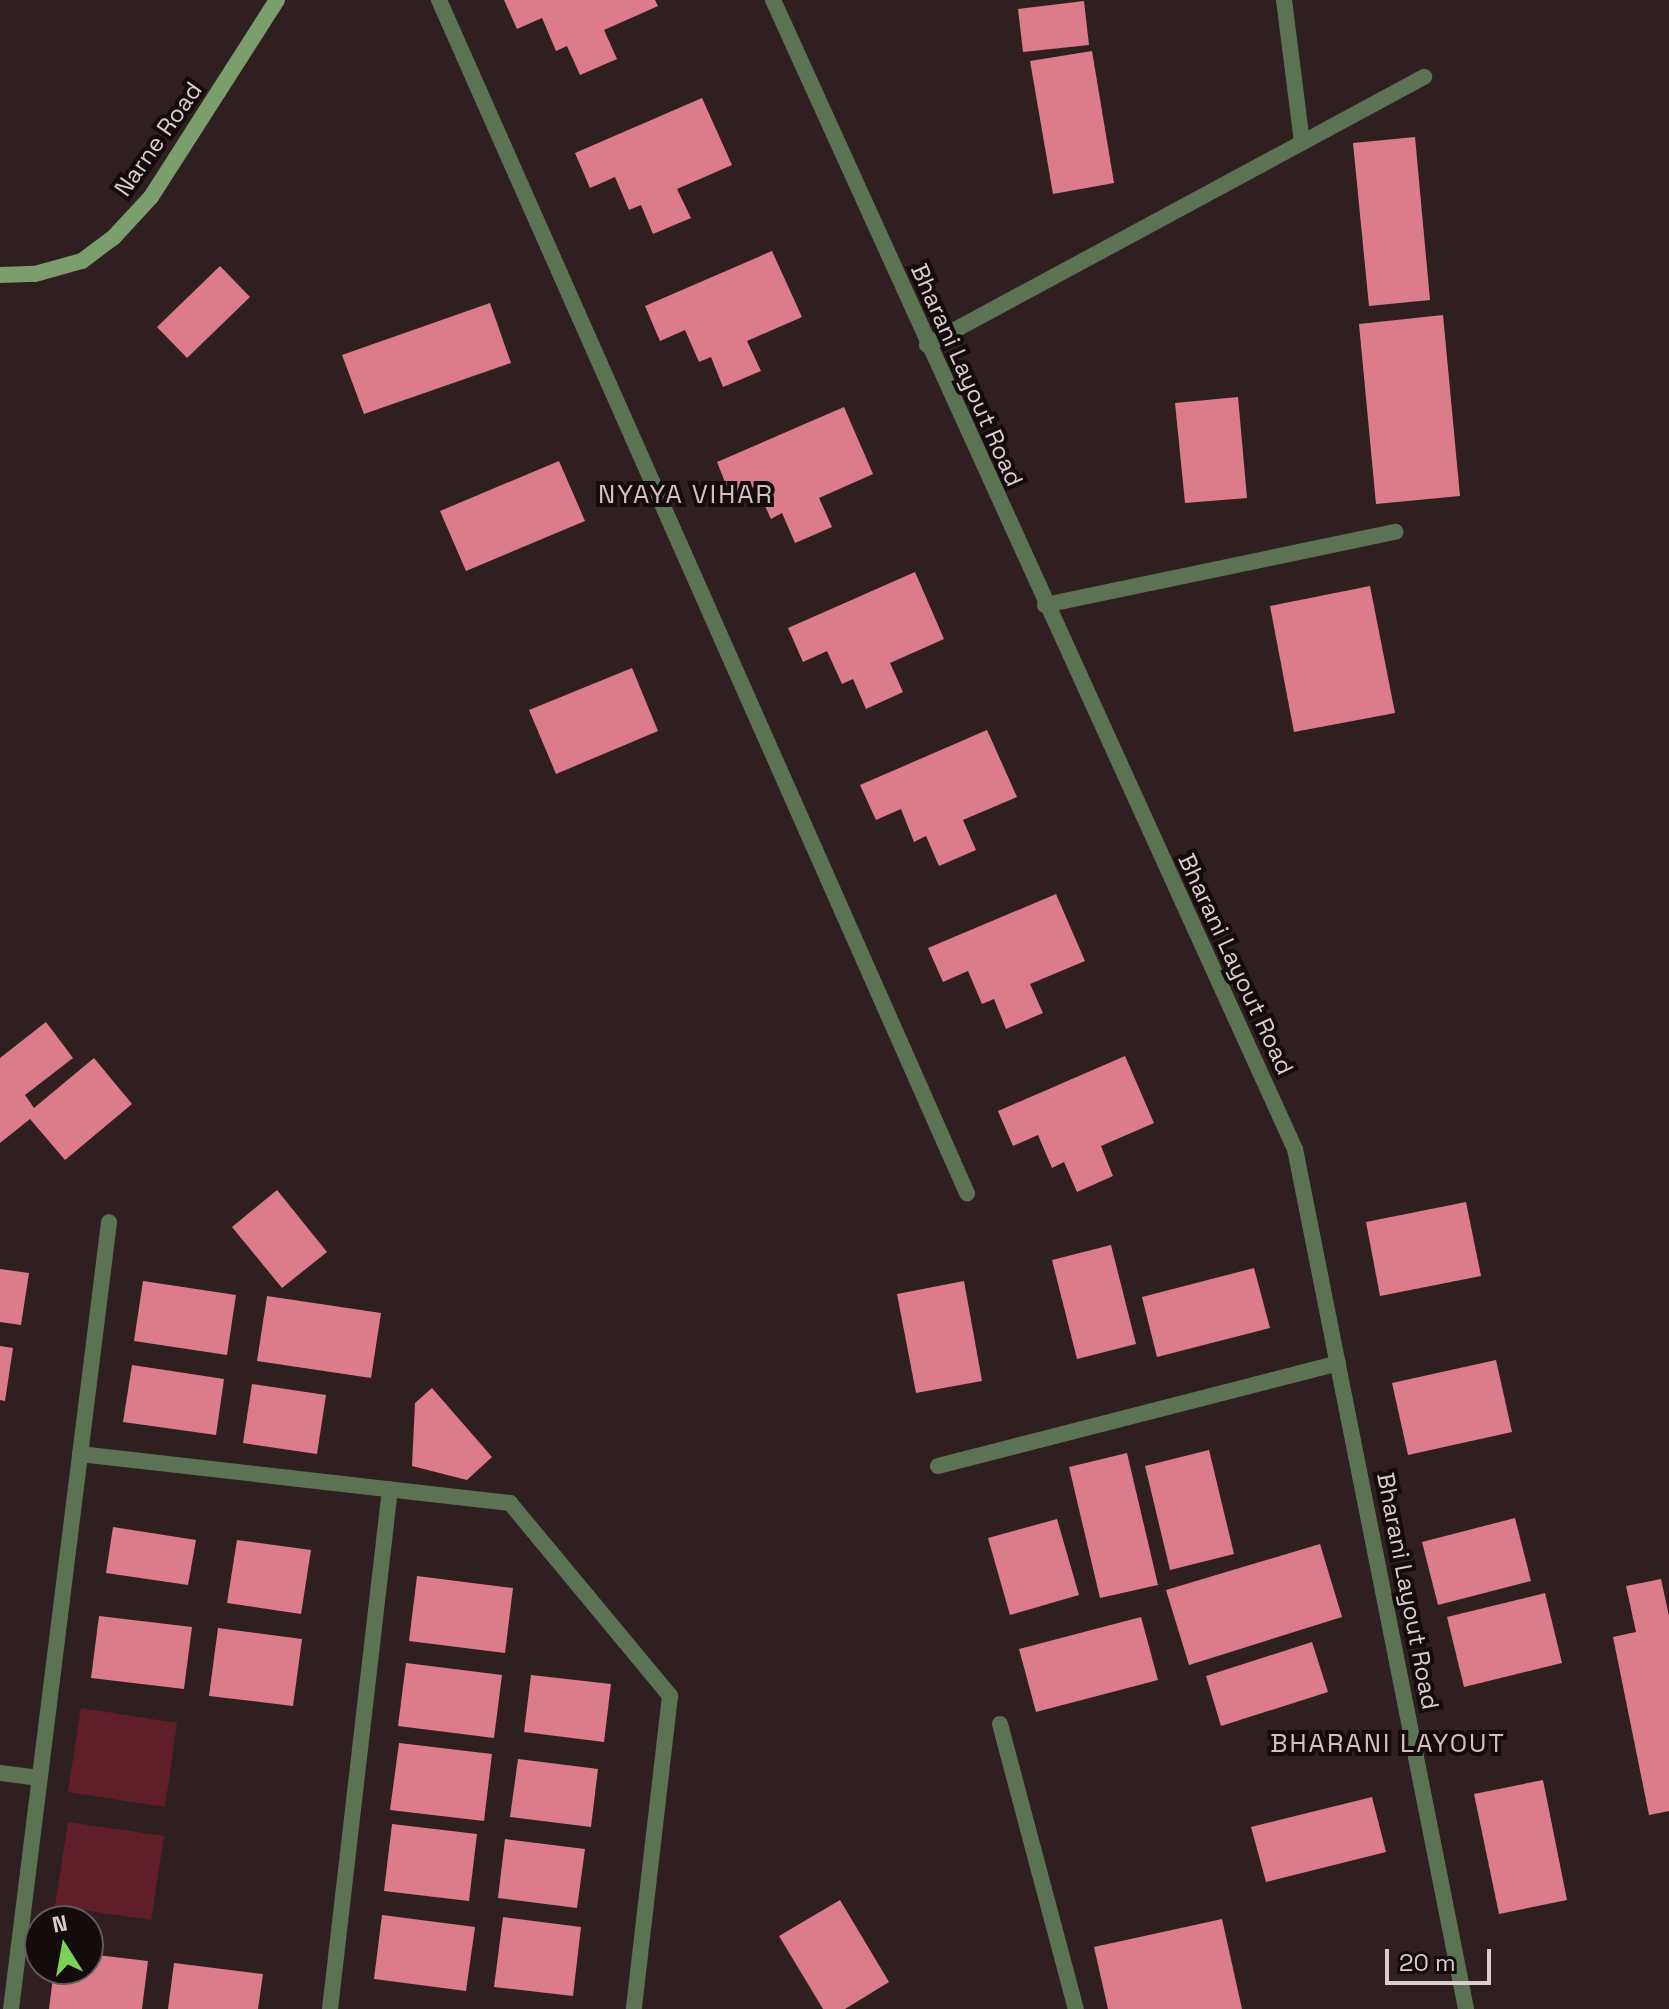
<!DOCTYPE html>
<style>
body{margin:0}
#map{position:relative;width:1669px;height:2009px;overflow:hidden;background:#301f21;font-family:"Space Grotesk",sans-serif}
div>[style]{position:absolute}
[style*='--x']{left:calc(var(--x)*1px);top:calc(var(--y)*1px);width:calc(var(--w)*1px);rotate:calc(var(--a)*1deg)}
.green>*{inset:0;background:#601e2b}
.building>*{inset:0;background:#dc7c8a}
.street>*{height:16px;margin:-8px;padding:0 8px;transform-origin:8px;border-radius:8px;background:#5b7253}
.secondary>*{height:16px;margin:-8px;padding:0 8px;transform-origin:8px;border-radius:8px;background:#7a9e6c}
span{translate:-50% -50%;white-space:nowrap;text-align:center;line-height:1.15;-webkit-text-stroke:8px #130b0c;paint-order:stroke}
.street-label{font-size:24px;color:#d9cecf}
.neighbourhood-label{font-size:26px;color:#d5bfc1;letter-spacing:2px}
.north{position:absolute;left:24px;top:1905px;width:80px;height:80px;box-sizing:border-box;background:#130b0c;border:2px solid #62595a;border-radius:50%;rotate:349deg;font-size:22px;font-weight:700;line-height:32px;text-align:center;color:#d9cecf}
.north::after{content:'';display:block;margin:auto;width:28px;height:36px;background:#7ad156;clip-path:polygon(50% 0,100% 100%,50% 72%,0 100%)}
.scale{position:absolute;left:1385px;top:1949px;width:106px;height:36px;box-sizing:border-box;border:4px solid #d9cecf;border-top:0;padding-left:10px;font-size:24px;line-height:28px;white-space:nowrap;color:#d9cecf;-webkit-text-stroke:6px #130b0c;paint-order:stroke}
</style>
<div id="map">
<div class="green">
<i style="clip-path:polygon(81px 1708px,177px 1723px,165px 1807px,68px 1792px)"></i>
<i style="clip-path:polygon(68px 1822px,164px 1836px,151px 1920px,55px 1906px)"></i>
</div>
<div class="building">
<i style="clip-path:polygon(504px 0,655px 0,658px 6px,604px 30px,617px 59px,580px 75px,567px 46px,556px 51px,542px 18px,517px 29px)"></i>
<i style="clip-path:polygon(1084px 1px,1089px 45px,1023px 52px,1018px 9px)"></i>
<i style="clip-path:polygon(1092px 51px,1114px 183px,1053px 194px,1030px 61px)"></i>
<i style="clip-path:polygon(702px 98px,732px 165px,677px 189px,691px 218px,653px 234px,641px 205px,629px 210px,615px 177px,590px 188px,575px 153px)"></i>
<i style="clip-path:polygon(1415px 137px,1430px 300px,1369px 306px,1353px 143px)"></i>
<i style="clip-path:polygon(772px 251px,802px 317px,747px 341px,761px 371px,723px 387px,711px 357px,699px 362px,685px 330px,660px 341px,645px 306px)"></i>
<i style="clip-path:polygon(220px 266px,250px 297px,187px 358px,157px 327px)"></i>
<i style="clip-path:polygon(490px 303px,511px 363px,364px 414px,342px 355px)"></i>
<i style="clip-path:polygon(1443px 315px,1460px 496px,1376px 504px,1359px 324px)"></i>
<i style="clip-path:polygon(1238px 397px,1247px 498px,1185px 503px,1175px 403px)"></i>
<i style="clip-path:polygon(844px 407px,873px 474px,819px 498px,832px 527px,795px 543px,782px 513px,771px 519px,756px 486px,731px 497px,717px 462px)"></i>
<i style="clip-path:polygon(559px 461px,585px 521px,466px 571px,440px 511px)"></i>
<i style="clip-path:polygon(915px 572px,944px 639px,890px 663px,903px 692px,866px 709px,853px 679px,842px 684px,827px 651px,803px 662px,788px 628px)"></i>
<i style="clip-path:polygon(1370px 586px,1395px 713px,1294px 732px,1270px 606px)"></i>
<i style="clip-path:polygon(632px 668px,658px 731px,556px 774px,529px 710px)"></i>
<i style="clip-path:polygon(987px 730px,1017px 797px,963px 820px,976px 850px,939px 866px,926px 836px,914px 842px,901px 809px,876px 820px,860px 785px)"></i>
<i style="clip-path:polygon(1056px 894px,1085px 961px,1030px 984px,1043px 1013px,1006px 1029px,994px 999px,982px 1004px,968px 971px,943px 982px,928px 948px)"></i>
<i style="clip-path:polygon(46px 1022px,73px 1058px,25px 1095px,34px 1108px,94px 1058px,132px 1104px,65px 1160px,30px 1119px,0 1143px,0 1058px)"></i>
<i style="clip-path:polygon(1125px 1056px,1154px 1123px,1101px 1146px,1113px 1176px,1077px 1192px,1064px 1162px,1052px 1168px,1038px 1135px,1013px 1146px,998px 1111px)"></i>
<i style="clip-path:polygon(277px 1190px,327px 1252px,282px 1288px,232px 1227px)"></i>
<i style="clip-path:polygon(1466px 1202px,1481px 1276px,1380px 1296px,1366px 1222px)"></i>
<i style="clip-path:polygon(1111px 1245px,1136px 1344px,1077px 1359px,1052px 1260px)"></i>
<i style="clip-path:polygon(1254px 1268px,1270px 1328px,1157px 1357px,1142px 1297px)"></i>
<i style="clip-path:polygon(0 1269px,29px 1273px,21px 1325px,0 1322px)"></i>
<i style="clip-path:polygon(143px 1281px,236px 1295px,227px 1355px,134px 1341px)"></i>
<i style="clip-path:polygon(964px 1281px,982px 1381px,916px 1393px,897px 1294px)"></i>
<i style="clip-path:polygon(267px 1296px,381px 1313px,371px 1378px,257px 1361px)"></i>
<i style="clip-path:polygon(0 1346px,13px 1348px,5px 1401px,0 1400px)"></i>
<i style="clip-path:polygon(1496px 1360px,1512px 1432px,1408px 1455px,1392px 1383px)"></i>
<i style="clip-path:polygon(132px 1365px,224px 1379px,216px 1435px,123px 1422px)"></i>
<i style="clip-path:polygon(252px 1384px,326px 1395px,317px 1454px,243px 1443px)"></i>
<i style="clip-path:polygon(432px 1388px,492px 1457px,467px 1480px,412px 1466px,415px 1403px)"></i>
<i style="clip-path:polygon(1209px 1450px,1234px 1554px,1170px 1570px,1145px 1466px)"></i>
<i style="clip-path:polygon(1127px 1453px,1158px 1585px,1100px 1598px,1069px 1467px)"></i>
<i style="clip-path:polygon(1515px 1518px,1531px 1581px,1438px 1605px,1422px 1542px)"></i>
<i style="clip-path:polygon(1057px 1519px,1079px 1595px,1010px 1615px,988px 1538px)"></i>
<i style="clip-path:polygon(113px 1527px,196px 1540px,188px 1585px,106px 1573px)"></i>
<i style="clip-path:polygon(237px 1540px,311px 1550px,301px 1614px,227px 1603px)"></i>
<i style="clip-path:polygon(1320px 1544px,1342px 1617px,1189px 1665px,1166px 1590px)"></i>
<i style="clip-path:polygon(417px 1576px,513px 1588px,505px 1653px,409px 1641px)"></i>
<i style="clip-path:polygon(1661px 1579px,1669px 1616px,1669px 1811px,1649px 1815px,1613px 1637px,1636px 1632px,1626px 1586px)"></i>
<i style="clip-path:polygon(1545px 1593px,1562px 1663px,1464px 1687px,1447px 1617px)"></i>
<i style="clip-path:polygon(99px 1616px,192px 1627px,184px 1689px,91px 1678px)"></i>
<i style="clip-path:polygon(1141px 1617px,1158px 1680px,1036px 1712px,1019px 1649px)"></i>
<i style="clip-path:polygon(218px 1628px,302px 1639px,293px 1706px,209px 1696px)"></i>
<i style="clip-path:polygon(1312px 1642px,1328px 1692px,1221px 1726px,1206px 1676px)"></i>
<i style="clip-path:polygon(406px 1663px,502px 1675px,494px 1738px,398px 1726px)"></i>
<i style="clip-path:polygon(531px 1675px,611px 1684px,604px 1742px,524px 1732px)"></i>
<i style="clip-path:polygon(399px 1743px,492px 1754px,484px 1821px,390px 1810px)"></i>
<i style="clip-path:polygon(518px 1759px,598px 1769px,591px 1827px,510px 1817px)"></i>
<i style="clip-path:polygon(1543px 1780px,1567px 1900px,1499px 1914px,1474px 1794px)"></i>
<i style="clip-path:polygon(1372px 1797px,1386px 1852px,1266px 1882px,1251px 1827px)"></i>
<i style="clip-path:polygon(392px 1824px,477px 1834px,469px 1901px,384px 1891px)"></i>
<i style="clip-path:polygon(505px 1839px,585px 1849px,577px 1908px,498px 1898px)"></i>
<i style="clip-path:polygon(840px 1900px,889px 1982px,845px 2009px,823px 2009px,779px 1936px)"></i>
<i style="clip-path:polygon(382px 1915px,475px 1927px,466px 1991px,374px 1979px)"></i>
<i style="clip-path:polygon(503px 1917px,581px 1927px,573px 1996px,494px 1987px)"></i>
<i style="clip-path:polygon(1222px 1919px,1242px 2009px,1108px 2009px,1094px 1947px)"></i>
<i style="clip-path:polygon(88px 1954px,148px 1961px,142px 2009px,49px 2009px,54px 1969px,88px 1969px)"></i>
<i style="clip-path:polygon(174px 1963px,263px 1974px,258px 2009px,168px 2009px)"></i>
</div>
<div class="street">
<i style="--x:439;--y:0;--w:1305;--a:66.13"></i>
<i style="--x:773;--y:0;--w:1262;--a:65.57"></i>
<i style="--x:1295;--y:1149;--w:877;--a:78.75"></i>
<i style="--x:1284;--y:0;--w:144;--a:82.8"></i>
<i style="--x:927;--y:345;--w:565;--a:-28.34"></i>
<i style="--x:1045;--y:605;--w:358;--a:-11.8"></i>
<i style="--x:80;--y:1454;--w:433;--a:6.5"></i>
<i style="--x:510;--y:1503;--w:251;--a:50.3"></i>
<i style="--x:670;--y:1696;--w:315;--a:96.6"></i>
<i style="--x:938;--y:1466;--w:413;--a:-14.4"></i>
<i style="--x:1000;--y:1724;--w:295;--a:75.1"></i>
<i style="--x:0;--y:1773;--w:40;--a:7.1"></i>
<i style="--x:11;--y:2009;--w:793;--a:-82.9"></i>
<i style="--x:330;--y:2009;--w:523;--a:-83.42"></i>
</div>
<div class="secondary">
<i style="--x:0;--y:275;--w:35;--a:-2"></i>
<i style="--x:35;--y:274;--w:49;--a:-15.5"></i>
<i style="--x:82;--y:261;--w:39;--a:-37"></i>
<i style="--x:113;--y:238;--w:56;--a:-47.2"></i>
<i style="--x:151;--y:197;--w:234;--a:-57.4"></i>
</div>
<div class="street-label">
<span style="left:158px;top:139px;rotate:-55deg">Narne Road</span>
<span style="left:967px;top:375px;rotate:66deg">Bharani Layout Road</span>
<span style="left:1236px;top:964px;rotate:65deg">Bharani Layout Road</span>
<span style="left:1408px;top:1591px;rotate:79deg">Bharani Layout Road</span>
</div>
<div class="neighbourhood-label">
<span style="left:686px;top:495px">NYAYA VIHAR</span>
<span style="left:1388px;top:1744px">BHARANI LAYOUT</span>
</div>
<div class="north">N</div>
<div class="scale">20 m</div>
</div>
